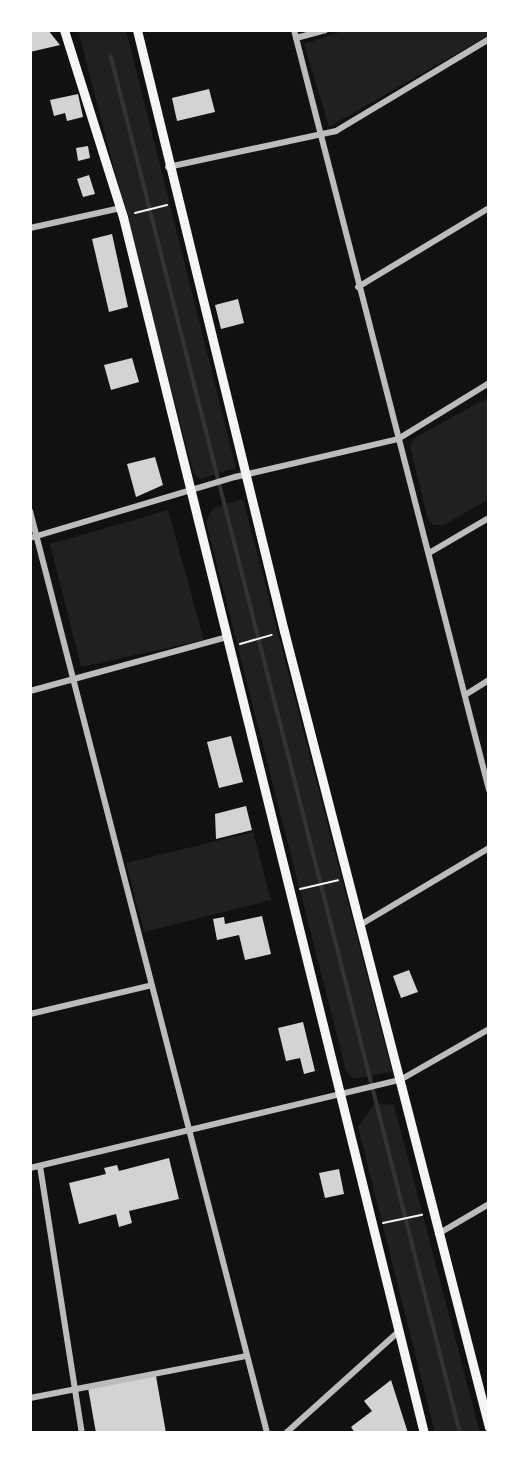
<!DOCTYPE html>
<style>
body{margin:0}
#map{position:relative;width:519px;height:1463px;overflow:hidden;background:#111;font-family:"PT Sans Narrow",sans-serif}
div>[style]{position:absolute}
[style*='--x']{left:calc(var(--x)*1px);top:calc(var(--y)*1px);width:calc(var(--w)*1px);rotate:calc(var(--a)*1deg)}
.green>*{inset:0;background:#202020}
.stream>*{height:4px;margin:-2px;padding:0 2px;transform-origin:2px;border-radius:2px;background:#333}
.building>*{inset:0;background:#d3d3d3}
.path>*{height:2px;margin:-1px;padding:0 1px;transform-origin:1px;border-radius:1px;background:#f5f5f5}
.minor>*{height:6px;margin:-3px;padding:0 3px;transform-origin:3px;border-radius:3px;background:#bcbcbc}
.secondary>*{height:9px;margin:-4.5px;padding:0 4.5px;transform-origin:4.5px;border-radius:4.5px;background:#f5f5f5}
span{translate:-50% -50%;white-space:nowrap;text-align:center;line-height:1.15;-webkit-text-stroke:4.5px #fff;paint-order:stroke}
.frame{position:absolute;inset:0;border:32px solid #fff;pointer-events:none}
</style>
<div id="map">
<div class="green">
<i style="clip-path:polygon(78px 30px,126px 30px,236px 468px,200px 479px,193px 472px)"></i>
<i style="clip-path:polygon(345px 30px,489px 30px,489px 35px,329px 127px,304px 44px)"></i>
<i style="clip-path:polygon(489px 397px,489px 499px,444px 525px,434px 525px,428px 520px,410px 447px,414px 438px)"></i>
<i style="clip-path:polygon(243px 499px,392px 1072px,353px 1079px,346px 1071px,206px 522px,213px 508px)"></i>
<i style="clip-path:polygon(168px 510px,204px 640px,81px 667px,50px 544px)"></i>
<i style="clip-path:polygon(253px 832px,271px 900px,144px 932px,126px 863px)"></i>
<i style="clip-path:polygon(375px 1103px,394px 1105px,480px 1433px,435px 1433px,358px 1127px)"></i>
</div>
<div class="stream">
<i style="--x:111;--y:57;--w:1420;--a:75.77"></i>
</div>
<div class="building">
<i style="clip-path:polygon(30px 30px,48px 30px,60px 45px,30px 52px)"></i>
<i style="clip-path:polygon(209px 89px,215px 112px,177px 121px,172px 98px)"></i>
<i style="clip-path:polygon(78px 94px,83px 117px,67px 121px,65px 113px,54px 116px,50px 100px)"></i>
<i style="clip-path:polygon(88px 146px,90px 158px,78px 161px,76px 148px)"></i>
<i style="clip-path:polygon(89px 175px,95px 194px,83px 197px,77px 179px)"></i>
<i style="clip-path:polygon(112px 234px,128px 307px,109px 312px,92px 239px)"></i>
<i style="clip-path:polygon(238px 299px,244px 323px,221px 329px,215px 305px)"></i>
<i style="clip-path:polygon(132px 358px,139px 382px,111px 390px,104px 365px)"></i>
<i style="clip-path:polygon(155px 457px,163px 485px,136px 497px,127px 464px)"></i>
<i style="clip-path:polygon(231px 736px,243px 782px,219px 788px,207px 742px)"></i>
<i style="clip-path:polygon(246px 806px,252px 830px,216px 839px,215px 814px)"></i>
<i style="clip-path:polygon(262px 916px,271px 954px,245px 960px,239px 935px,217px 940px,213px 919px,224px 917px,225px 924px)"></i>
<i style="clip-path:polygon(409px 970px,418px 992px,401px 998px,393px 976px)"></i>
<i style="clip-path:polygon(303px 1022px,315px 1071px,304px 1074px,300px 1058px,286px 1061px,278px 1028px)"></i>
<i style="clip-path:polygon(169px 1158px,179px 1199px,129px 1211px,132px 1223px,119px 1227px,116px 1214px,79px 1224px,69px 1183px,106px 1174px,104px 1168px,117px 1165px,119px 1171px)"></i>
<i style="clip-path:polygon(339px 1169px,344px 1194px,325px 1198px,319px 1173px)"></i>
<i style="clip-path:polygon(156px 1376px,166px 1433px,96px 1433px,88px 1388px)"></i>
<i style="clip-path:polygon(391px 1380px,408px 1433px,355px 1433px,351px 1427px,372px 1411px,364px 1401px)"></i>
</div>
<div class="path">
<i style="--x:135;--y:213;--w:33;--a:-14"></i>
<i style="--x:240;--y:644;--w:33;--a:-16"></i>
<i style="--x:300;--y:889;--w:39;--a:-13"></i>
<i style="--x:383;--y:1223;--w:40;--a:-12"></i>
</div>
<div class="minor">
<i style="--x:294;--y:30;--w:785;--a:75.61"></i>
<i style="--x:296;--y:38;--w:30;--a:-15"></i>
<i style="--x:168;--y:167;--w:172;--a:-12.1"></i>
<i style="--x:336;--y:131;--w:179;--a:-31"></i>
<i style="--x:30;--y:228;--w:93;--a:-12.4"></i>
<i style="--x:358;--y:287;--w:153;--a:-31.1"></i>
<i style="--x:30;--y:511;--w:952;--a:75.58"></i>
<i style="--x:30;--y:538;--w:214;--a:-16.6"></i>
<i style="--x:235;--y:477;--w:167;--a:-13.1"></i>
<i style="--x:398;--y:439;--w:107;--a:-31.6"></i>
<i style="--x:429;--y:553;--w:69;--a:-30.3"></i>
<i style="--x:30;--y:691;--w:205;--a:-15.3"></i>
<i style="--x:465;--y:695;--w:28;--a:-32"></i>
<i style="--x:360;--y:925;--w:150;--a:-30.8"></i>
<i style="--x:30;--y:1014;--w:121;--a:-13.3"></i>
<i style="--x:40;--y:1166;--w:270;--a:81.1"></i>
<i style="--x:30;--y:1168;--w:380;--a:-13.4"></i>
<i style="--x:400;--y:1080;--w:103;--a:-29.8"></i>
<i style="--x:438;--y:1234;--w:59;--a:-30.5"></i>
<i style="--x:30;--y:1398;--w:221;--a:-11"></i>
<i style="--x:286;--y:1433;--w:149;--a:-42"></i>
</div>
<div class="secondary">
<i style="--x:64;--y:30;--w:196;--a:72.5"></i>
<i style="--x:123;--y:217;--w:1253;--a:76.1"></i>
<i style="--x:137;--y:30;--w:619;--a:76.26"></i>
<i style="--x:284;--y:631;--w:822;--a:75.56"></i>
</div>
<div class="frame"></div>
</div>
